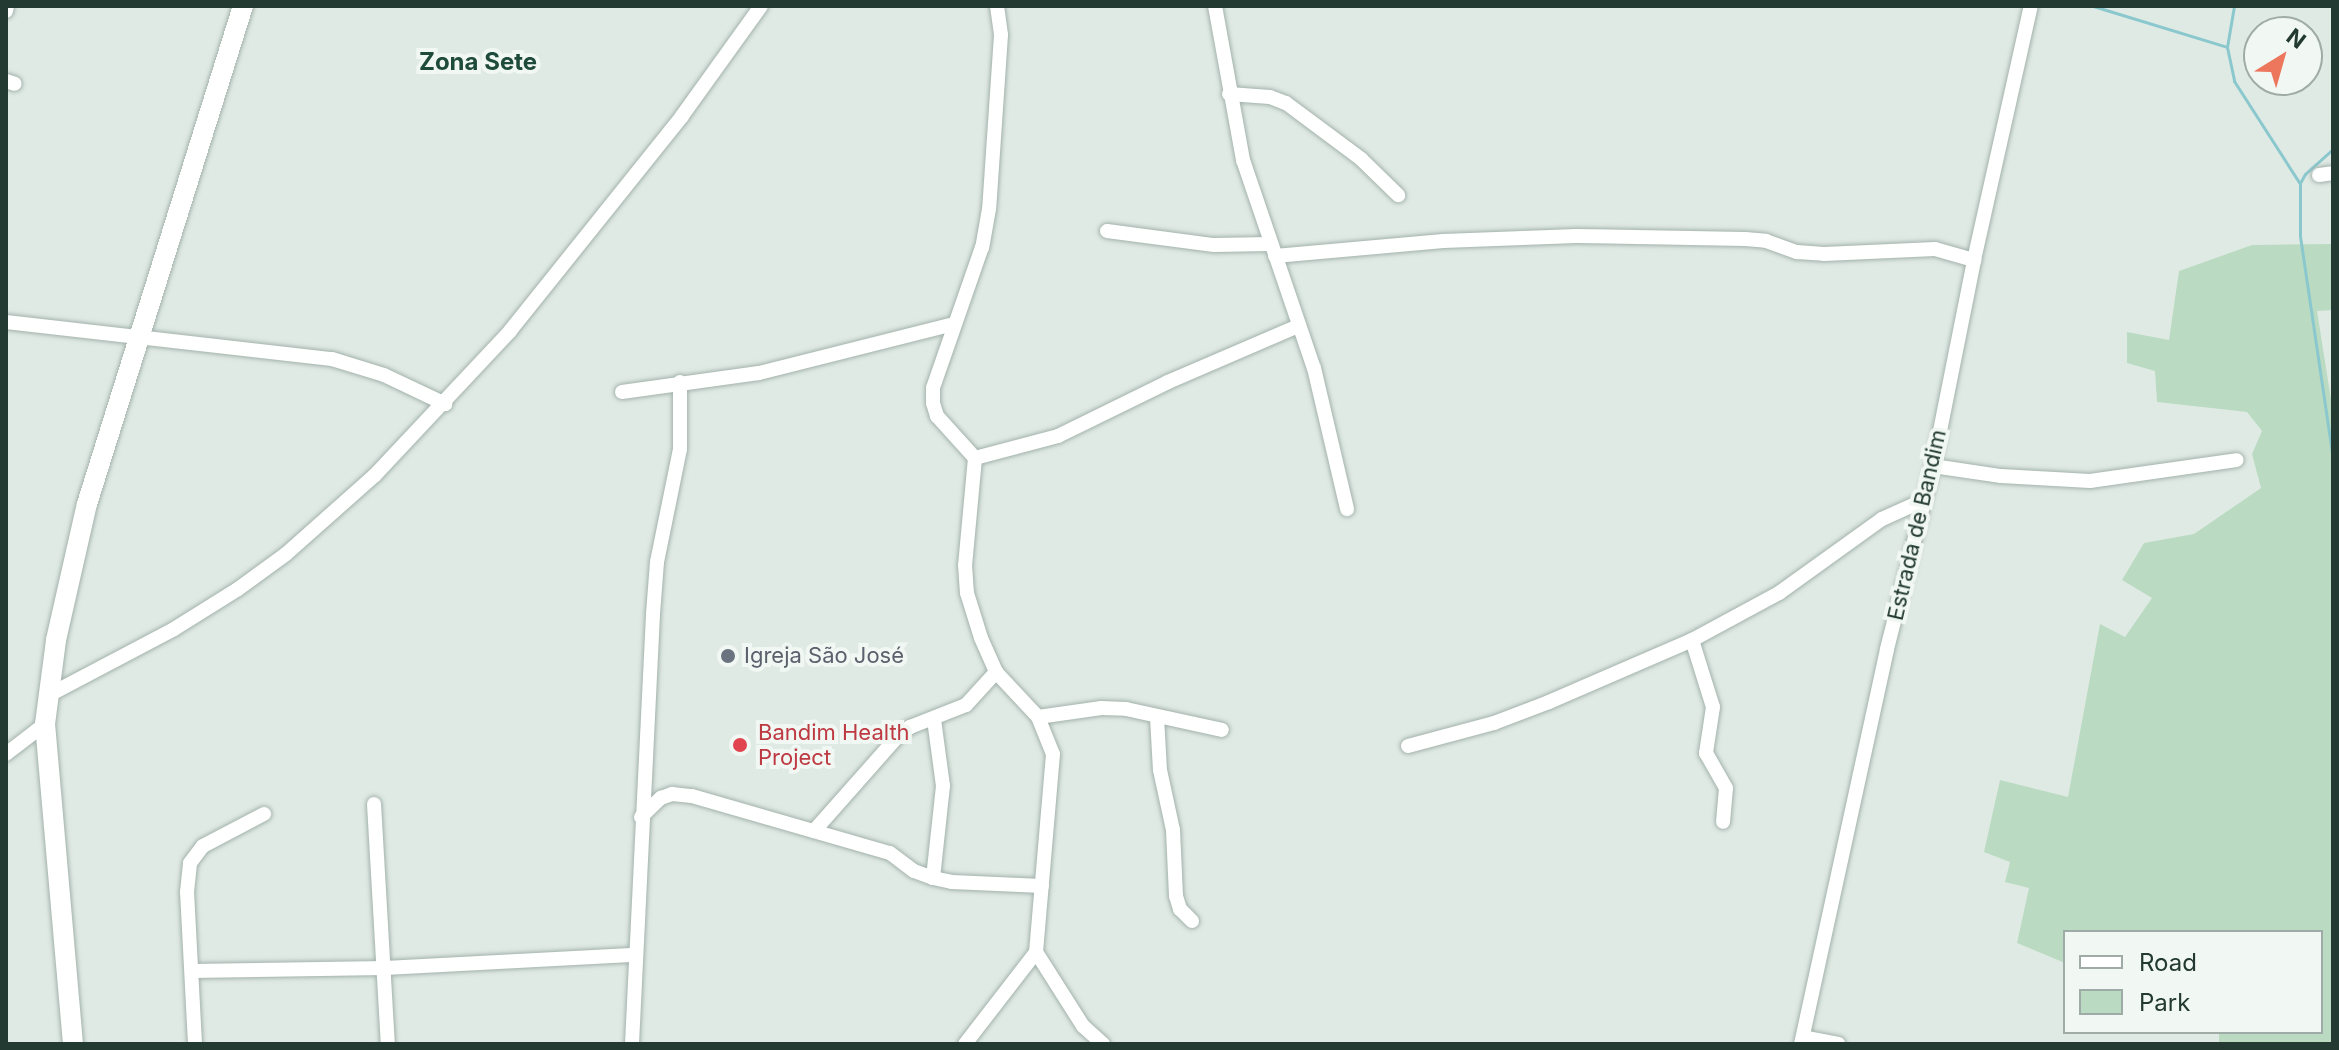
<!DOCTYPE html>
<meta charset="utf-8">
<style>
body{margin:0}
#map{position:relative;width:2339px;height:1050px;overflow:hidden;background:#e0eae5;font-family:Inter,sans-serif}
div>[style]{position:absolute}
[style*='--x']{left:calc(var(--x)*1px);top:calc(var(--y)*1px);width:calc(var(--w)*1px);rotate:calc(var(--a)*1deg)}
.green>*{inset:0;background:#badbc1}
.stream>*{height:3px;margin:-1.5px;padding:0 1.5px;transform-origin:1.5px;border-radius:1.5px;background:#8ac8ce}
.roads{filter:drop-shadow(0 0 2px #a3b2ac) drop-shadow(0 0 2px #a3b2ac)}
.street>*{height:14px;margin:-7px;padding:0 7px;transform-origin:7px;border-radius:7px;background:#fff}
.secondary>*{height:20px;margin:-10px;padding:0 10px;transform-origin:10px;border-radius:10px;background:#fff}
.dots>*{width:22px;height:22px;translate:-50% -50%;box-sizing:border-box;border:4px solid #f1f7f3;border-radius:50%}
span{translate:-50% -50%;white-space:nowrap;text-align:center;line-height:1.15;-webkit-text-stroke:8px #f1f7f3;paint-order:stroke}
.street-label{font-size:22px;color:#223a32}
.worship-label{font-size:22px;color:#5b616d}
.left{translate:0 -50%;text-align:left}
.health-label{font-size:22px;color:#be3a42}
.neighbourhood-label{font-size:24px;color:#1f4b3d;font-weight:700}
.frame{position:absolute;inset:0;border:8px solid #223a32;pointer-events:none}
.legend{position:absolute;left:2063px;top:930px;width:260px;height:104px;box-sizing:border-box;background:#f1f7f3;border:2px solid #9eaba6;margin:0;padding:10px 14px;list-style:none;font-size:24px;color:#223a32}
.legend li{display:flex;align-items:center;gap:16px;height:40px}
.legend b{width:40px;border:2px solid #9eaba6}
.north{position:absolute;left:2243px;top:16px;width:80px;height:80px;box-sizing:border-box;background:#f1f7f3;border:2px solid #9eaba6;border-radius:50%;rotate:37deg;font-size:22px;font-weight:700;line-height:32px;text-align:center;color:#223a32}
.north::after{content:'';display:block;margin:auto;width:28px;height:36px;background:#ec775d;clip-path:polygon(50% 0,100% 100%,50% 72%,0 100%)}
</style>
<div id="map">
<div class="green">
<i style="clip-path:polygon(2333px 244px,2333px 310px,2317px 311px,2333px 412px,2333px 1044px,2219px 1044px,2219px 1032px,2321px 1032px,2321px 932px,2065px 932px,2065px 963px,2017px 943px,2029px 888px,2005px 882px,2010px 862px,1984px 852px,2000px 780px,2068px 797px,2100px 624px,2125px 637px,2152px 598px,2122px 580px,2144px 543px,2194px 534px,2261px 488px,2252px 454px,2262px 431px,2247px 412px,2157px 402px,2155px 371px,2127px 363px,2127px 332px,2169px 340px,2179px 271px,2252px 245px)"></i>
</div>
<div class="stream">
<i style="--x:2093;--y:6;--w:140;--a:17"></i>
<i style="--x:2234;--y:6;--w:42;--a:99.7"></i>
<i style="--x:2227;--y:47;--w:35;--a:78"></i>
<i style="--x:2234;--y:81;--w:122;--a:57.3"></i>
<i style="--x:2300;--y:184;--w:52;--a:90"></i>
<i style="--x:2300;--y:236;--w:225;--a:81.6"></i>
<i style="--x:2300;--y:183;--w:10;--a:-61"></i>
<i style="--x:2305;--y:174;--w:38;--a:-42"></i>
</div>
<div class="roads">
<div class="street">
<i style="--x:997;--y:6;--w:29;--a:82"></i>
<i style="--x:1001;--y:35;--w:174;--a:93.9"></i>
<i style="--x:989;--y:209;--w:39;--a:100"></i>
<i style="--x:982;--y:247;--w:149;--a:109.2"></i>
<i style="--x:933;--y:388;--w:15;--a:90"></i>
<i style="--x:933;--y:403;--w:14;--a:73"></i>
<i style="--x:937;--y:416;--w:57;--a:47.9"></i>
<i style="--x:975;--y:458;--w:107;--a:95.3"></i>
<i style="--x:965;--y:565;--w:28;--a:86"></i>
<i style="--x:967;--y:593;--w:47;--a:72.7"></i>
<i style="--x:981;--y:638;--w:37;--a:66"></i>
<i style="--x:996;--y:672;--w:62;--a:47"></i>
<i style="--x:1038;--y:717;--w:40;--a:68"></i>
<i style="--x:1053;--y:754;--w:199;--a:94.9"></i>
<i style="--x:1036;--y:952;--w:88;--a:57.6"></i>
<i style="--x:1083;--y:1026;--w:27;--a:42"></i>
<i style="--x:1215;--y:6;--w:157;--a:79.7"></i>
<i style="--x:1243;--y:160;--w:220;--a:71.2"></i>
<i style="--x:1314;--y:368;--w:145;--a:76.8"></i>
<i style="--x:6;--y:11;--w:5;--a:-79"></i>
<i style="--x:6;--y:81;--w:9;--a:18"></i>
<i style="--x:1229;--y:94;--w:41;--a:4.2"></i>
<i style="--x:1270;--y:97;--w:17;--a:21"></i>
<i style="--x:1286;--y:103;--w:94;--a:36.7"></i>
<i style="--x:1361;--y:159;--w:52;--a:44.2"></i>
<i style="--x:2319;--y:175;--w:14;--a:-8"></i>
<i style="--x:1107;--y:231;--w:108;--a:7.5"></i>
<i style="--x:1214;--y:245;--w:56;--a:-1"></i>
<i style="--x:1275;--y:256;--w:169;--a:-5.1"></i>
<i style="--x:1443;--y:241;--w:133;--a:-2.2"></i>
<i style="--x:1576;--y:236;--w:169;--a:1"></i>
<i style="--x:1745;--y:239;--w:21;--a:5"></i>
<i style="--x:1766;--y:241;--w:33;--a:20"></i>
<i style="--x:1797;--y:252;--w:27;--a:4"></i>
<i style="--x:1824;--y:254;--w:111;--a:-2.6"></i>
<i style="--x:1935;--y:249;--w:41;--a:15.8"></i>
<i style="--x:6;--y:322;--w:328;--a:6.5"></i>
<i style="--x:332;--y:359;--w:54;--a:17.1"></i>
<i style="--x:384;--y:375;--w:68;--a:25.4"></i>
<i style="--x:622;--y:392;--w:138;--a:-7.9"></i>
<i style="--x:759;--y:373;--w:201;--a:-14.1"></i>
<i style="--x:975;--y:458;--w:86;--a:-14.8"></i>
<i style="--x:1058;--y:436;--w:123;--a:-26.1"></i>
<i style="--x:1168;--y:382;--w:142;--a:-23.3"></i>
<i style="--x:1933;--y:466;--w:69;--a:8.4"></i>
<i style="--x:2001;--y:476;--w:89;--a:3.2"></i>
<i style="--x:2090;--y:481;--w:148;--a:-8.1"></i>
<i style="--x:1692;--y:640;--w:70;--a:72.6"></i>
<i style="--x:1713;--y:707;--w:47;--a:98.7"></i>
<i style="--x:1706;--y:753;--w:40;--a:60.3"></i>
<i style="--x:1726;--y:788;--w:34;--a:95"></i>
<i style="--x:49;--y:695;--w:141;--a:-27.8"></i>
<i style="--x:174;--y:629;--w:75;--a:-32"></i>
<i style="--x:238;--y:589;--w:59;--a:-36.1"></i>
<i style="--x:286;--y:554;--w:119;--a:-41.6"></i>
<i style="--x:375;--y:475;--w:197;--a:-46.8"></i>
<i style="--x:510;--y:331;--w:275;--a:-51.3"></i>
<i style="--x:682;--y:116;--w:135;--a:-54.3"></i>
<i style="--x:1038;--y:717;--w:64;--a:-8.1"></i>
<i style="--x:1101;--y:708;--w:25;--a:2"></i>
<i style="--x:1126;--y:709;--w:98;--a:12.3"></i>
<i style="--x:1157;--y:717;--w:53;--a:86.8"></i>
<i style="--x:1160;--y:770;--w:61;--a:77.8"></i>
<i style="--x:1173;--y:830;--w:66;--a:87.4"></i>
<i style="--x:1176;--y:896;--w:14;--a:73"></i>
<i style="--x:1180;--y:909;--w:17;--a:45"></i>
<i style="--x:1408;--y:746;--w:89;--a:-15"></i>
<i style="--x:1494;--y:723;--w:59;--a:-20.9"></i>
<i style="--x:1549;--y:702;--w:156;--a:-23.4"></i>
<i style="--x:1692;--y:640;--w:99;--a:-28.4"></i>
<i style="--x:1779;--y:593;--w:127;--a:-35.7"></i>
<i style="--x:1882;--y:519;--w:46;--a:-24.3"></i>
<i style="--x:6;--y:754;--w:49;--a:-37.6"></i>
<i style="--x:374;--y:804;--w:240;--a:86.7"></i>
<i style="--x:641;--y:817;--w:28;--a:-44"></i>
<i style="--x:661;--y:798;--w:12;--a:-20"></i>
<i style="--x:672;--y:794;--w:20;--a:6"></i>
<i style="--x:692;--y:796;--w:206;--a:16.1"></i>
<i style="--x:890;--y:853;--w:30;--a:37"></i>
<i style="--x:914;--y:871;--w:20;--a:20"></i>
<i style="--x:933;--y:878;--w:19;--a:12"></i>
<i style="--x:952;--y:882;--w:90;--a:2.5"></i>
<i style="--x:814;--y:831;--w:128;--a:-48.5"></i>
<i style="--x:899;--y:735;--w:14;--a:-36"></i>
<i style="--x:910;--y:727;--w:60;--a:-21.4"></i>
<i style="--x:966;--y:705;--w:45;--a:-47.7"></i>
<i style="--x:933;--y:878;--w:93;--a:-83.8"></i>
<i style="--x:943;--y:786;--w:68;--a:-97.7"></i>
<i style="--x:192;--y:971;--w:193;--a:-0.9"></i>
<i style="--x:385;--y:968;--w:251;--a:-3"></i>
<i style="--x:1803;--y:1037;--w:36;--a:11"></i>
<i style="--x:195;--y:1044;--w:152;--a:-93"></i>
<i style="--x:187;--y:892;--w:29;--a:-84"></i>
<i style="--x:190;--y:863;--w:21;--a:-53"></i>
<i style="--x:203;--y:846;--w:69;--a:-27.7"></i>
<i style="--x:632;--y:1044;--w:431;--a:-87.2"></i>
<i style="--x:653;--y:614;--w:52;--a:-85.6"></i>
<i style="--x:657;--y:562;--w:115;--a:-78.5"></i>
<i style="--x:680;--y:449;--w:67;--a:-90"></i>
<i style="--x:965;--y:1044;--w:116;--a:-52.3"></i>
<i style="--x:1801;--y:1044;--w:404;--a:-77.7"></i>
<i style="--x:1887;--y:649;--w:189;--a:-75.9"></i>
<i style="--x:1933;--y:466;--w:210;--a:-78.7"></i>
<i style="--x:1974;--y:260;--w:260;--a:-77.4"></i>
</div>
<div class="secondary">
<i style="--x:73;--y:1044;--w:321;--a:-95"></i>
<i style="--x:45;--y:724;--w:85;--a:-82.5"></i>
<i style="--x:56;--y:640;--w:139;--a:-77.2"></i>
<i style="--x:87;--y:504;--w:522;--a:-72.61"></i>
</div>
</div>
<div class="dots">
<i style="left:728px;top:656px;background:#6b7280"></i>
<i style="left:740px;top:745px;background:#e0444e"></i>
</div>
<div class="street-label">
<span style="left:1917px;top:525px;rotate:-77deg">Estrada de Bandim</span>
</div>
<div class="worship-label">
<span class="left" style="left:744px;top:656px">Igreja São José</span>
</div>
<div class="health-label">
<span class="left" style="left:758px;top:745px">Bandim Health<br>Project</span>
</div>
<div class="neighbourhood-label">
<span style="left:478px;top:62px">Zona Sete</span>
</div>
<div class="frame"></div>
<ul class="legend">
<li><b style="height:10px;background:#fff"></b>Road</li>
<li><b style="height:22px;background:#badbc1"></b>Park</li>
</ul>
<div class="north">N</div>
</div>
